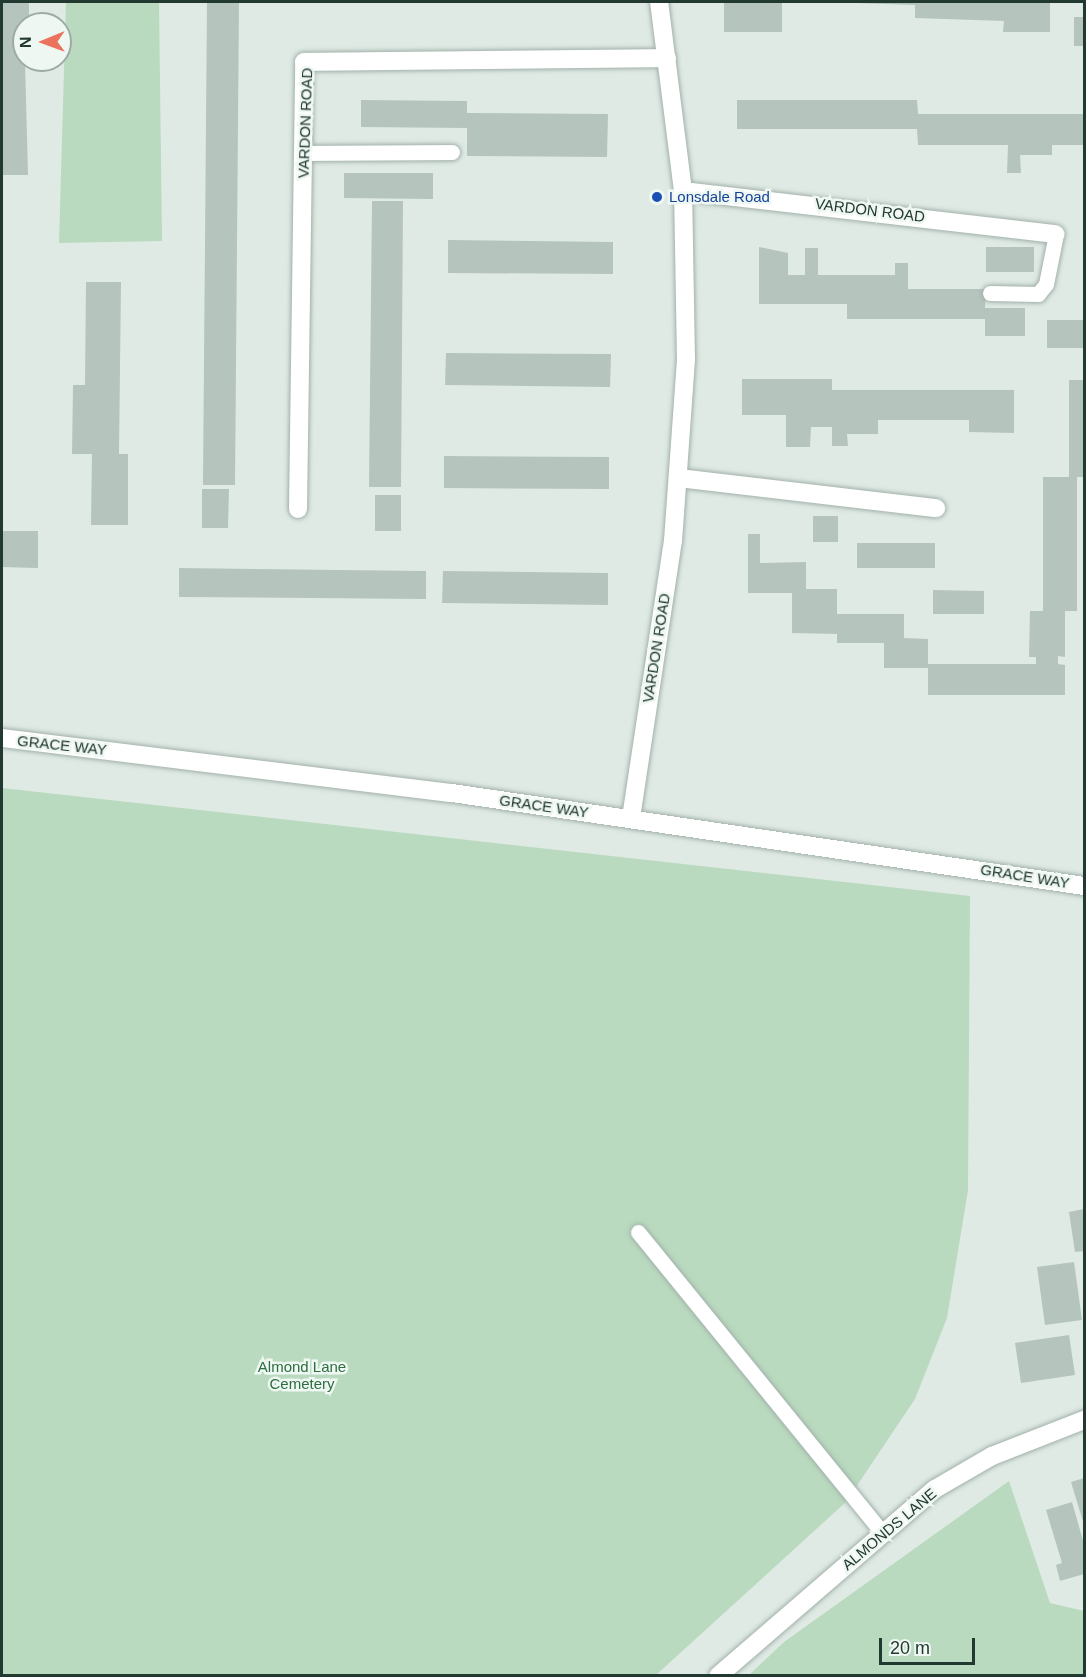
<!DOCTYPE html>
<style>
body{margin:0}
#map{position:relative;width:1086px;height:1677px;overflow:hidden;background:#dfeae4;font-family:Arial,sans-serif}
div>[style]{position:absolute}
[style*='--x']{left:calc(var(--x)*1px);top:calc(var(--y)*1px);width:calc(var(--w)*1px);rotate:calc(var(--a)*1deg)}
.green>*{inset:0;background:#b9dabf}
.building>*{inset:0;background:#b5c4bd}
.roads{filter:drop-shadow(0 0 2px #a2b1aa) drop-shadow(0 0 2px #a2b1aa)}
.service>*{height:15px;margin:-7.5px;padding:0 7.5px;transform-origin:7.5px;border-radius:7.5px;background:#fff}
.minor>*{height:18px;margin:-9px;padding:0 9px;transform-origin:9px;border-radius:9px;background:#fff}
.tertiary>*{height:18px;margin:-9px;padding:0 9px;transform-origin:9px;border-radius:9px;background:#fff}
.dots>*{width:16px;height:16px;translate:-50% -50%;box-sizing:border-box;border:3px solid #eff7f2;border-radius:50%}
span{translate:-50% -50%;white-space:nowrap;text-align:center;line-height:1.15;-webkit-text-stroke:5px #eff7f2;paint-order:stroke}
.street-label{font-size:15px;color:#213930}
.transit-label{font-size:15px;color:#164399}
.left{translate:0 -50%;text-align:left}
.park-label{font-size:15px;color:#2d6e41}
.frame{position:absolute;inset:0;border:3px solid #213930;pointer-events:none}
.north{position:absolute;left:12px;top:12px;width:60px;height:60px;box-sizing:border-box;background:#eff7f2;border:2px solid #9daba4;border-radius:50%;rotate:269deg;font-size:16px;font-weight:700;line-height:24px;text-align:center;color:#213930}
.north::after{content:'';display:block;margin:auto;width:21px;height:27px;background:#eb725c;clip-path:polygon(50% 0,100% 100%,50% 72%,0 100%)}
.scale{position:absolute;left:879px;top:1638px;width:96px;height:27px;box-sizing:border-box;border:3px solid #213930;border-top:0;padding-left:8px;font-size:18px;line-height:21px;white-space:nowrap;color:#213930;-webkit-text-stroke:4px #eff7f2;paint-order:stroke}
</style>
<div id="map">
<div class="green">
<i style="clip-path:polygon(66px 2px,159px 2px,162px 241px,59px 243px)"></i>
<i style="clip-path:polygon(2px 788px,970px 896px,968px 1190px,947px 1318px,915px 1399px,846px 1502px,656px 1675px,2px 1676px)"></i>
<i style="clip-path:polygon(1009px 1481px,1050px 1603px,1084px 1611px,1084px 1675px,749px 1675px,784px 1642px)"></i>
</div>
<div class="building">
<i style="clip-path:polygon(2px 2px,29px 2px,29px 24px,24px 24px,28px 175px,2px 175px)"></i>
<i style="clip-path:polygon(207px 2px,239px 2px,235px 485px,203px 485px)"></i>
<i style="clip-path:polygon(724px 2px,782px 2px,782px 32px,724px 32px)"></i>
<i style="clip-path:polygon(824px 2px,1050px 2px,1050px 32px,1003px 32px,1004px 21px,915px 18px,915px 5px)"></i>
<i style="clip-path:polygon(1074px 17px,1084px 17px,1084px 46px,1074px 46px)"></i>
<i style="clip-path:polygon(361px 100px,467px 101px,467px 113px,608px 114px,607px 157px,467px 156px,467px 128px,361px 127px)"></i>
<i style="clip-path:polygon(737px 100px,917px 100px,918px 114px,1084px 114px,1084px 145px,1052px 145px,1052px 155px,1020px 155px,1021px 173px,1007px 173px,1008px 145px,918px 145px,917px 129px,737px 129px)"></i>
<i style="clip-path:polygon(344px 173px,433px 173px,433px 199px,344px 198px)"></i>
<i style="clip-path:polygon(372px 201px,403px 201px,401px 487px,369px 487px)"></i>
<i style="clip-path:polygon(448px 240px,613px 242px,613px 274px,448px 273px)"></i>
<i style="clip-path:polygon(759px 247px,788px 253px,788px 275px,805px 275px,805px 248px,818px 248px,818px 275px,895px 275px,895px 263px,908px 263px,908px 289px,986px 289px,985px 308px,1025px 308px,1025px 336px,985px 336px,985px 319px,847px 319px,847px 304px,759px 304px)"></i>
<i style="clip-path:polygon(986px 247px,1034px 247px,1034px 272px,986px 272px)"></i>
<i style="clip-path:polygon(86px 282px,121px 282px,119px 454px,128px 454px,128px 525px,91px 525px,92px 454px,72px 454px,73px 385px,85px 385px)"></i>
<i style="clip-path:polygon(1047px 320px,1084px 320px,1084px 348px,1047px 348px)"></i>
<i style="clip-path:polygon(446px 353px,611px 354px,610px 387px,445px 385px)"></i>
<i style="clip-path:polygon(742px 379px,832px 379px,832px 390px,1014px 390px,1014px 433px,969px 432px,969px 420px,878px 420px,878px 434px,847px 434px,848px 446px,832px 446px,832px 427px,811px 427px,810px 447px,786px 447px,786px 415px,742px 415px)"></i>
<i style="clip-path:polygon(1069px 380px,1084px 380px,1084px 477px,1077px 477px,1077px 611px,1065px 611px,1065px 657px,1058px 656px,1058px 664px,1065px 665px,1065px 695px,928px 695px,928px 668px,884px 668px,884px 643px,837px 643px,837px 634px,792px 633px,792px 593px,748px 593px,748px 534px,760px 534px,760px 563px,806px 562px,806px 589px,837px 589px,837px 614px,904px 614px,904px 638px,928px 639px,928px 664px,1036px 664px,1036px 657px,1029px 657px,1030px 611px,1043px 611px,1043px 477px,1069px 477px)"></i>
<i style="clip-path:polygon(444px 456px,609px 457px,609px 489px,444px 488px)"></i>
<i style="clip-path:polygon(202px 489px,229px 489px,228px 528px,202px 528px)"></i>
<i style="clip-path:polygon(375px 495px,401px 495px,401px 531px,375px 531px)"></i>
<i style="clip-path:polygon(813px 516px,838px 516px,838px 542px,813px 542px)"></i>
<i style="clip-path:polygon(3px 531px,38px 531px,38px 568px,2px 567px)"></i>
<i style="clip-path:polygon(857px 543px,935px 543px,935px 568px,857px 568px)"></i>
<i style="clip-path:polygon(179px 568px,426px 571px,426px 599px,179px 597px)"></i>
<i style="clip-path:polygon(443px 571px,608px 573px,608px 605px,442px 603px)"></i>
<i style="clip-path:polygon(933px 590px,984px 591px,984px 614px,933px 614px)"></i>
<i style="clip-path:polygon(1084px 1209px,1084px 1251px,1075px 1252px,1069px 1212px)"></i>
<i style="clip-path:polygon(1074px 1262px,1082px 1320px,1045px 1325px,1037px 1267px)"></i>
<i style="clip-path:polygon(1069px 1335px,1075px 1375px,1021px 1383px,1015px 1343px)"></i>
<i style="clip-path:polygon(1084px 1478px,1084px 1525px,1071px 1482px)"></i>
<i style="clip-path:polygon(1072px 1502px,1084px 1544px,1084px 1574px,1060px 1581px,1056px 1565px,1062px 1563px,1046px 1510px)"></i>
</div>
<div class="roads">
<div class="service">
<i style="--x:303;--y:153;--w:149;--a:-0.4"></i>
<i style="--x:990;--y:293;--w:48;--a:1.2"></i>
<i style="--x:1038;--y:294;--w:13;--a:-51"></i>
<i style="--x:1046;--y:284;--w:51;--a:-78.7"></i>
<i style="--x:638;--y:1232;--w:389;--a:50.9"></i>
</div>
<div class="minor">
<i style="--x:683;--y:191;--w:375;--a:6.6"></i>
<i style="--x:679;--y:478;--w:259;--a:6.7"></i>
<i style="--x:298;--y:509;--w:447;--a:-89.2"></i>
<i style="--x:304;--y:62;--w:363;--a:-0.6"></i>
</div>
<div class="tertiary">
<i style="--x:2;--y:738;--w:453;--a:7"></i>
<i style="--x:452;--y:793;--w:639;--a:8.37"></i>
<i style="--x:631;--y:818;--w:280;--a:-81.4"></i>
<i style="--x:673;--y:541;--w:181;--a:-85.9"></i>
<i style="--x:686;--y:360;--w:169;--a:-91"></i>
<i style="--x:683;--y:191;--w:191;--a:-97.2"></i>
<i style="--x:718;--y:1676;--w:286;--a:-40.8"></i>
<i style="--x:935;--y:1489;--w:66;--a:-30.1"></i>
<i style="--x:992;--y:1456;--w:99;--a:-21.4"></i>
</div>
</div>
<div class="dots">
<i style="left:657px;top:197px;background:#1a4fb4"></i>
</div>
<div class="street-label">
<span style="left:305px;top:123px;rotate:-88deg">VARDON ROAD</span>
<span style="left:870px;top:210px;rotate:7deg">VARDON ROAD</span>
<span style="left:656px;top:648px;rotate:-81deg">VARDON ROAD</span>
<span style="left:62px;top:745px;rotate:6deg">GRACE WAY</span>
<span style="left:544px;top:806px;rotate:8deg">GRACE WAY</span>
<span style="left:1025px;top:876px;rotate:9deg">GRACE WAY</span>
<span style="left:889px;top:1529px;rotate:-40deg">ALMONDS LANE</span>
</div>
<div class="transit-label">
<span class="left" style="left:669px;top:197px">Lonsdale Road</span>
</div>
<div class="park-label">
<span style="left:302px;top:1375px">Almond Lane<br>Cemetery</span>
</div>
<div class="frame"></div>
<div class="north">N</div>
<div class="scale">20 m</div>
</div>
